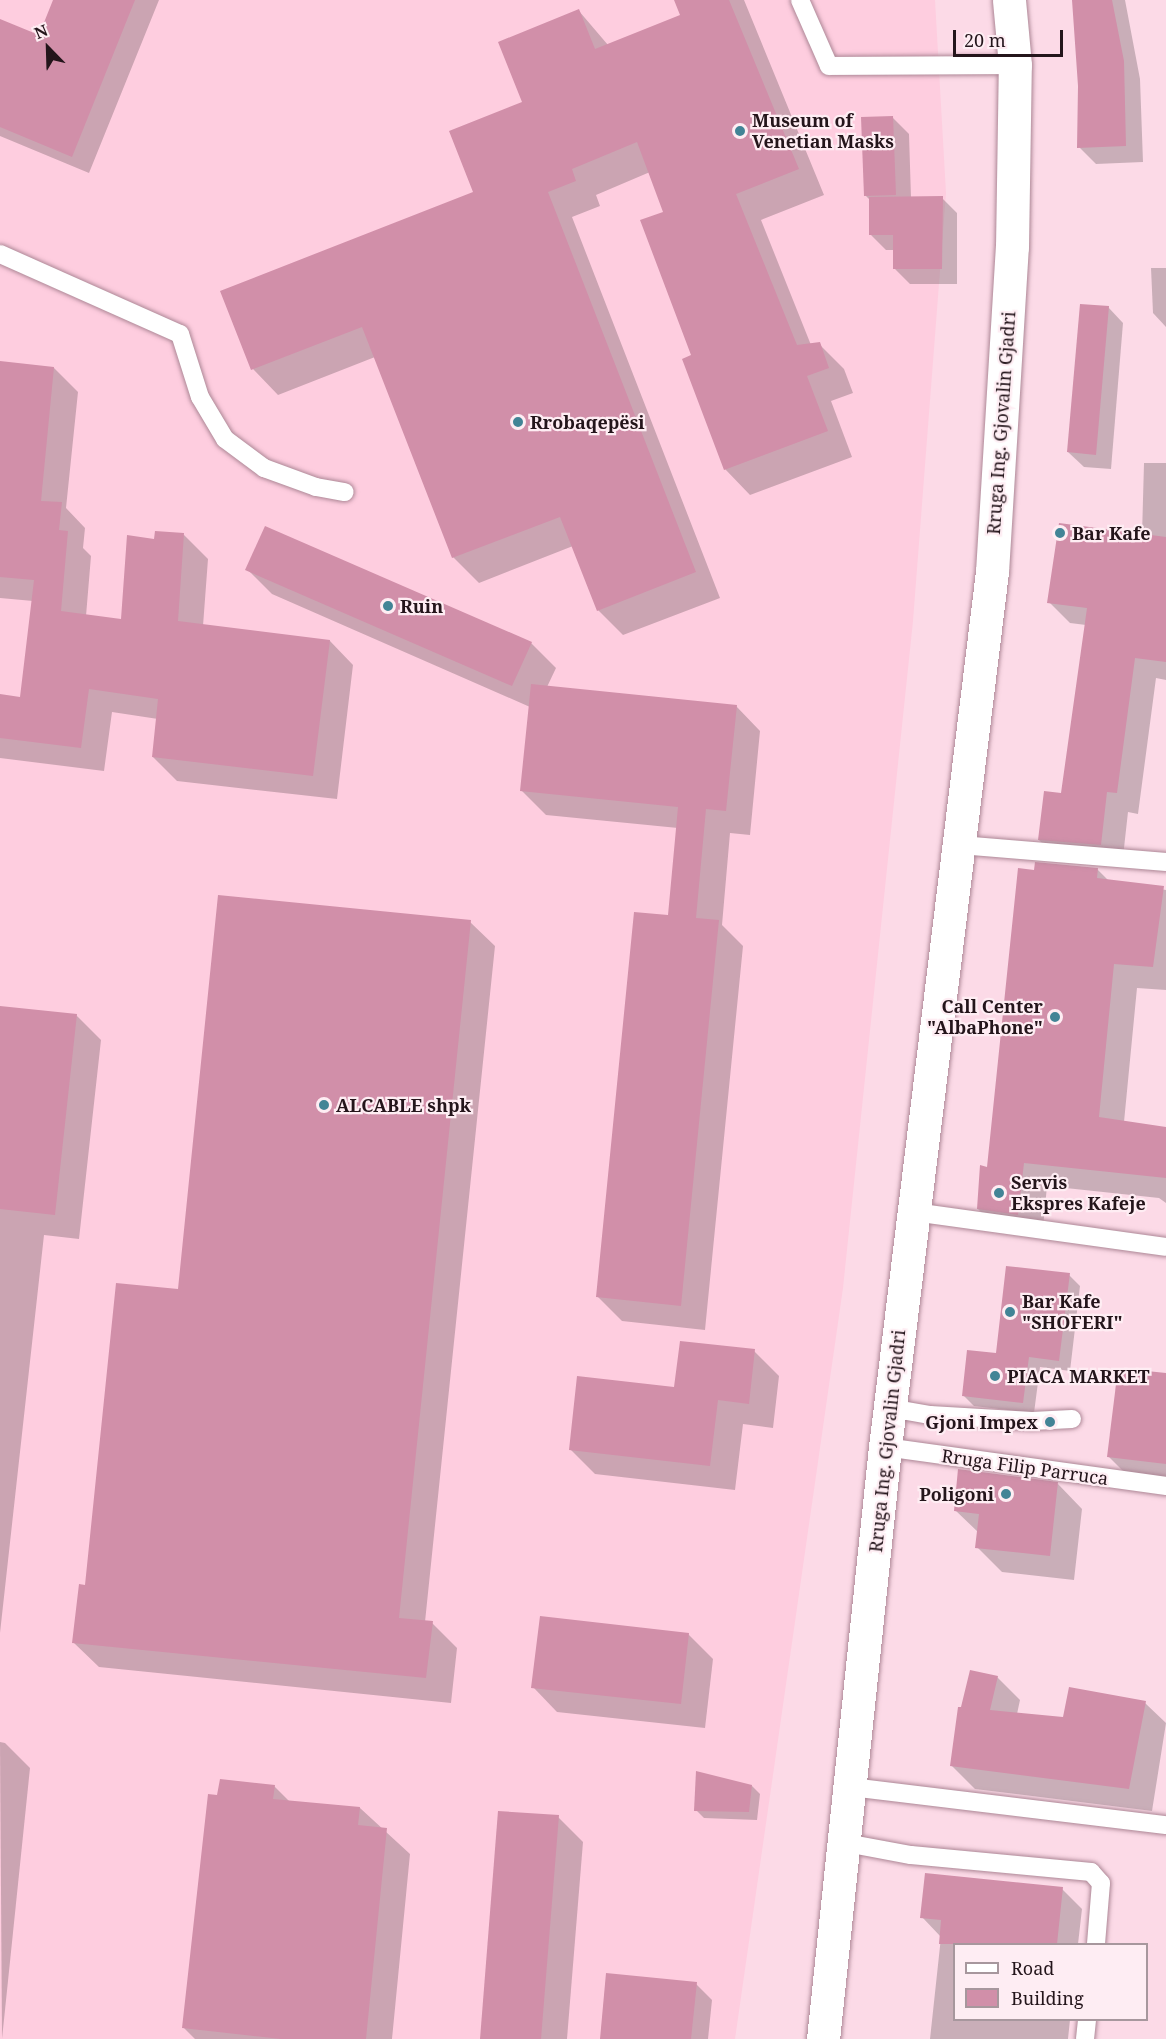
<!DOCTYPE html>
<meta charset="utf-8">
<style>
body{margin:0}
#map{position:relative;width:1166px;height:2039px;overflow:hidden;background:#fcdae7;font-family:"Noto Serif",serif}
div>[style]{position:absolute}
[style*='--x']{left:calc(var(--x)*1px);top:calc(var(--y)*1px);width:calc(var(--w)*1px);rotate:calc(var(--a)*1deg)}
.built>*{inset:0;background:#fecddf}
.shadow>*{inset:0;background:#0003}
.building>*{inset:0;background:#d18fa9}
.roads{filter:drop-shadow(0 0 2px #ad8796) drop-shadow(0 0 2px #ad8796)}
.lane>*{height:18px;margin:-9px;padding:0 9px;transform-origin:9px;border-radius:9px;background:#fff}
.secondary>*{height:33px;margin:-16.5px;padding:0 16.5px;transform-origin:16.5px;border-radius:16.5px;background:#fff}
.dots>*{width:16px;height:16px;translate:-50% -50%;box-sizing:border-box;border:3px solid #feedf3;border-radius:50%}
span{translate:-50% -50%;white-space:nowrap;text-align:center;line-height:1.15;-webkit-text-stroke:4.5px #feedf3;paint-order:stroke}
.poi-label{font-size:18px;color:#24151b;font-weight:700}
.left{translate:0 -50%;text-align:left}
.right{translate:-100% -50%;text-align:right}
.street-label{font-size:18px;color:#24151b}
.legend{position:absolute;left:953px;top:1943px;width:195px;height:78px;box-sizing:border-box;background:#feedf3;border:2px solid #a7979d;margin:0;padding:8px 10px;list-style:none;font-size:18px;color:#24151b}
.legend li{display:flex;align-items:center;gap:12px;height:30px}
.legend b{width:30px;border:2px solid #a7979d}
.north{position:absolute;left:18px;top:18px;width:60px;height:60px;-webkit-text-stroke:4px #feedf3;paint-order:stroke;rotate:337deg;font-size:16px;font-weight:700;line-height:24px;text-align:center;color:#24151b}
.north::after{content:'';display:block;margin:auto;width:21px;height:27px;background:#24151b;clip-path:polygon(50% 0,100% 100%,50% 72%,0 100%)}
.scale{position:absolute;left:953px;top:30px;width:110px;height:27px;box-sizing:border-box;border:3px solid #24151b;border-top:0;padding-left:8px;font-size:18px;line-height:21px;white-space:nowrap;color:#24151b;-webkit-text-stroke:4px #feedf3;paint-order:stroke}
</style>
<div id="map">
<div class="built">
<i style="clip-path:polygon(0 0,935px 0,946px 193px,913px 621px,843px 1288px,735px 2039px,0 2039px)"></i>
</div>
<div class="shadow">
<i style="clip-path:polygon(55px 0,159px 0,89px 173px,0 136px,0 21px,40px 36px)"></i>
<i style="clip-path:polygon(676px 0,744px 0,824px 195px,761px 220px,811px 345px,819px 344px,844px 369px,853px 393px,831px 401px,852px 457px,750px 495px,725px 469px,693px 356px,665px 213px,650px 172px,596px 195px,600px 206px,572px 217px,720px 598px,623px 635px,598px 610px,573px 546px,479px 583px,453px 557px,375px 357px,278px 395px,253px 369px,475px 193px,579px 11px,608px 45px,682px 15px)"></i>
<i style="clip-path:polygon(1074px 0,1125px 0,1140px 79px,1143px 162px,1096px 164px,1079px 147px,1080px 86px)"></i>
<i style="clip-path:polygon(892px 117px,909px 134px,911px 198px,942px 198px,957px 213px,957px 284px,910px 284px,895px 269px,895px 250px,886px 250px,871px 235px,871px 201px,865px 195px)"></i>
<i style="clip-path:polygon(1151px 268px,1166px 268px,1166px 327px,1153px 313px)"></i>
<i style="clip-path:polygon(1108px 307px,1123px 323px,1111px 469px,1084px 467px,1068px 452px)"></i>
<i style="clip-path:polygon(0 363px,54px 368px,78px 392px,66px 508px,85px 528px,83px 548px,91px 556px,86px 616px,122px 621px,155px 541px,184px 535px,208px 559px,203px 626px,330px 641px,353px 665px,337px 799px,177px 781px,153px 757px,158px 719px,112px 712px,104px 771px,0 758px,0 696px,21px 698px,33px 601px,0 598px)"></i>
<i style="clip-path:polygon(1144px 463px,1166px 463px,1166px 680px,1156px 678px,1138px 814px,1128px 812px,1122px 866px,1060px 861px,1039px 840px,1062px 795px,1086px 625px,1070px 623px,1049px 602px,1142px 535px)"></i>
<i style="clip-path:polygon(247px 569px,531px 643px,556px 668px,547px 687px,736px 706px,760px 731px,750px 835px,730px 833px,722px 925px,743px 946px,705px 1330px,622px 1321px,598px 1297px,669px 917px,678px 828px,546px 815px,521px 790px,530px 707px,272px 594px)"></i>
<i style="clip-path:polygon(1097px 869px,1109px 881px,1166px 890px,1166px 990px,1137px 988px,1124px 1122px,1166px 1128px,1166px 1203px,1159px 1198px,1047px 1186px,1042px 1238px,1002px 1233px,978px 1209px,988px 1169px,1035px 872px)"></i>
<i style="clip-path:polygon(470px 922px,495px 946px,425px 1622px,432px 1623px,457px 1648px,451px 1703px,99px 1667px,74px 1643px,86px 1586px,179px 1291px)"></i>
<i style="clip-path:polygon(0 1007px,76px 1015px,101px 1040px,79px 1239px,44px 1235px,0 1633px)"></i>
<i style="clip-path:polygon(1069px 1275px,1080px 1286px,1070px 1371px,1040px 1367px,1034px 1413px,974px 1406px,963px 1395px)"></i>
<i style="clip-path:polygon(754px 1351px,779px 1376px,773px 1428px,743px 1424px,735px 1490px,595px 1474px,570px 1449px,675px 1389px)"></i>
<i style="clip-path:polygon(1166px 1375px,1166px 1485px,1133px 1481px,1108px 1456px)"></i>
<i style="clip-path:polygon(1058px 1484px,1082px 1509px,1074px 1580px,1002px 1572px,977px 1547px,979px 1533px,955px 1510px)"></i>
<i style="clip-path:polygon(688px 1634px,713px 1659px,705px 1728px,557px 1712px,533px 1687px)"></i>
<i style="clip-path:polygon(997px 1677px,1020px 1700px,1017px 1714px,1064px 1718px,1145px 1703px,1166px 1723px,1152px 1811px,975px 1789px,952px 1766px)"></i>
<i style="clip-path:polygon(0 1742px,5px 1743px,30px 1768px,2px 2039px)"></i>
<i style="clip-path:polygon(274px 1786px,290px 1802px,360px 1808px,410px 1854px,392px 2039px,195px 2039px,184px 2028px)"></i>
<i style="clip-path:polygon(752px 1786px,760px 1794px,757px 1820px,704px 1818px,696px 1810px)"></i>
<i style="clip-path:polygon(558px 1817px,583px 1842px,567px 2039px,481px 2039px)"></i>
<i style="clip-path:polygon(1062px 1889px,1082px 1909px,1078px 1944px,954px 1944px,954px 2020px,1070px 2020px,1068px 2039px,930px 2039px,941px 1937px,922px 1917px)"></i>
<i style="clip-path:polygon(696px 1984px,712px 2000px,708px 2039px,601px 2039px)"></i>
</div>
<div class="building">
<i style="clip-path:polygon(53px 0,135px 0,72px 157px,0 127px,0 19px,39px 35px)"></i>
<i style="clip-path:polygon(674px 0,729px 0,799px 169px,736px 194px,797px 345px,820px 342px,829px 368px,807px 376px,828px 431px,724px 470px,682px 359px,691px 355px,640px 220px,663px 212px,637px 142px,572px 169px,576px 181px,548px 192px,696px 572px,597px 611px,560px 517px,452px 558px,362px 327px,251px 370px,220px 291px,473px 192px,449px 131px,522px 102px,498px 42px,579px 9px,595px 49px,680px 15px)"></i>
<i style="clip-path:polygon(1072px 0,1112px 0,1124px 61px,1126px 146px,1077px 148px,1078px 86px)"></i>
<i style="clip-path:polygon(893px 116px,896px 195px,864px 196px,861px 117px)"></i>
<i style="clip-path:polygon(943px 196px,942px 269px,893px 269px,893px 235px,869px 235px,869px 197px)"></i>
<i style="clip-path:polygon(1080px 304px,1109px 306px,1096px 455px,1067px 452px)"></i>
<i style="clip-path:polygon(0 361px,54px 367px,41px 501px,62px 502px,59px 530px,68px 531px,61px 611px,121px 619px,127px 535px,154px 539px,155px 531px,184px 533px,178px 621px,330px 640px,313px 776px,152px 757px,158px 699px,89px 689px,81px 748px,0 738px,0 694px,20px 697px,34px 580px,0 577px)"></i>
<i style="clip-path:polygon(1059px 523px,1166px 537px,1166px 662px,1135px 658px,1117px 793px,1107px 792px,1101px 845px,1038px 840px,1044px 791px,1061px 793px,1087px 608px,1047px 603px)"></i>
<i style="clip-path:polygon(265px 526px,532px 642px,512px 686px,245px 570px)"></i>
<i style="clip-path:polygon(531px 684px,737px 705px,726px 811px,706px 809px,696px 918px,719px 920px,681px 1306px,596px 1297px,634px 912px,668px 915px,678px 807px,520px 791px)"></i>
<i style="clip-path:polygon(1035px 862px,1098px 868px,1097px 878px,1164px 886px,1153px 967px,1114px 964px,1099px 1117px,1166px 1127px,1166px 1178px,1024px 1163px,1018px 1215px,977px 1209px,980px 1165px,987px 1167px,1018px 868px,1034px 870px)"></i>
<i style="clip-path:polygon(218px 895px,471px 920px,399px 1618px,433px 1621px,426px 1678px,72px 1643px,79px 1584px,85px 1585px,116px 1283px,178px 1289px)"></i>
<i style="clip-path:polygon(0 1006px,77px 1014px,55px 1215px,0 1209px)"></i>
<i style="clip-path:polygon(1006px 1266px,1070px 1273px,1059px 1361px,1029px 1357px,1023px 1403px,962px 1396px,967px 1350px,996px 1353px)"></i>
<i style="clip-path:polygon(680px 1341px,755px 1349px,749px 1404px,718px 1400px,710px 1466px,569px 1450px,577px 1376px,674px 1387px)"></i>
<i style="clip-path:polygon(1118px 1368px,1166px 1373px,1166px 1464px,1107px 1457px)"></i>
<i style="clip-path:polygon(958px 1469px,1058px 1482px,1050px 1556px,975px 1548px,979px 1514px,954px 1511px)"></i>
<i style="clip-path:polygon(540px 1616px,689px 1633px,681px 1704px,531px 1688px)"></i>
<i style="clip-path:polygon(970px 1670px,998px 1676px,990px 1710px,1063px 1717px,1069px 1687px,1146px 1701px,1129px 1789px,950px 1766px,958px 1707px,961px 1707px)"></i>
<i style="clip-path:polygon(696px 1771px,752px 1785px,749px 1812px,694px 1811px)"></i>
<i style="clip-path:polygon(220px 1779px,275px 1785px,273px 1799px,360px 1807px,358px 1825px,387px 1828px,366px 2039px,281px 2039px,182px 2028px,208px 1794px,217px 1795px)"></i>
<i style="clip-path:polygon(498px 1811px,559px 1815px,541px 2039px,480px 2039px)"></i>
<i style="clip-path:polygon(925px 1873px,1063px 1887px,1057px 1944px,939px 1944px,941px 1920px,920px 1918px)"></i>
<i style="clip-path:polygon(606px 1973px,697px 1982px,691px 2039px,600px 2039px)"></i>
</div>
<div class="roads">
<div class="lane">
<i style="--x:800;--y:0;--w:72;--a:66.3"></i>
<i style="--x:829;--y:66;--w:186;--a:-0.3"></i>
<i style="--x:0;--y:254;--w:197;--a:24"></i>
<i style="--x:180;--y:334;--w:66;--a:72.4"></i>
<i style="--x:200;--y:397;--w:49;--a:59.2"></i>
<i style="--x:225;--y:439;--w:49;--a:36.6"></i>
<i style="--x:264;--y:468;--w:55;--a:20.1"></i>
<i style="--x:316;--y:487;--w:29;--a:10"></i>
<i style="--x:960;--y:845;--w:207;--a:4.7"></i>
<i style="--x:914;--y:1212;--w:254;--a:7.9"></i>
<i style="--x:890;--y:1408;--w:41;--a:9.9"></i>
<i style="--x:930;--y:1415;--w:102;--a:3.4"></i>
<i style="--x:1032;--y:1421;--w:40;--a:-2.9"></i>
<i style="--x:885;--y:1447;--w:284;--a:7.9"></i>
<i style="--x:851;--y:1787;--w:317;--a:6.9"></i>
<i style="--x:846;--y:1843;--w:66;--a:10.5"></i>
<i style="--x:911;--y:1855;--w:181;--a:5.4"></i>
<i style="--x:1091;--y:1872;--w:15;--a:48"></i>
<i style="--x:1101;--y:1883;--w:61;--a:94.7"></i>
<i style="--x:1085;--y:2039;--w:19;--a:-84"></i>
</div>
<div class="secondary">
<i style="--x:823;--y:2039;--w:595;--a:-84.02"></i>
<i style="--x:885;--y:1447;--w:882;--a:-83.03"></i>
<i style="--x:992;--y:572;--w:326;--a:-86.5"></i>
<i style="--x:1012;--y:247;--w:182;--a:-89.1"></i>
<i style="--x:1015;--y:65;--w:65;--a:-95.3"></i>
</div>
</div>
<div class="dots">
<i style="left:740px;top:131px;background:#428496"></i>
<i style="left:518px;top:422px;background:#428496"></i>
<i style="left:1060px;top:533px;background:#428496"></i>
<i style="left:388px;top:606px;background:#428496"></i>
<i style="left:1055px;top:1017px;background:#428496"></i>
<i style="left:324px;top:1105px;background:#428496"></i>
<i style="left:999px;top:1193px;background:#428496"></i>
<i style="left:1010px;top:1312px;background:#428496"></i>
<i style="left:995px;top:1376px;background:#428496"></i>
<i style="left:1050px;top:1422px;background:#428496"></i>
<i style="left:1006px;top:1494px;background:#428496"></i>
</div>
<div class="poi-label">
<span class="left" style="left:752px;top:131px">Museum of<br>Venetian Masks</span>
<span class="left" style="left:530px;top:422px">Rrobaqepësi</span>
<span class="left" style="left:1072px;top:533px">Bar Kafe</span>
<span class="left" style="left:400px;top:606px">Ruin</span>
<span class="right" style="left:1043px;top:1017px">Call Center<br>"AlbaPhone"</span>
<span class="left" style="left:336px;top:1105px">ALCABLE shpk</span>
<span class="left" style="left:1011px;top:1193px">Servis<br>Ekspres Kafeje</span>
<span class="left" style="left:1022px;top:1312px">Bar Kafe<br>"SHOFERI"</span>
<span class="left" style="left:1007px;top:1376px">PIACA MARKET</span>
<span class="right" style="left:1038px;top:1422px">Gjoni Impex</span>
<span class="right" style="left:994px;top:1494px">Poligoni</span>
</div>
<div class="street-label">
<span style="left:1001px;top:423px;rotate:-86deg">Rruga Ing. Gjovalin Gjadri</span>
<span style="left:887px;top:1441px;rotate:-84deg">Rruga Ing. Gjovalin Gjadri</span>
<span style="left:1025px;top:1467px;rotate:8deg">Rruga Filip Parruca</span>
</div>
<ul class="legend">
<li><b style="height:8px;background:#fff"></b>Road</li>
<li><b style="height:16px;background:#d18fa9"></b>Building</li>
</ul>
<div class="north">N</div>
<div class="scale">20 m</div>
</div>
